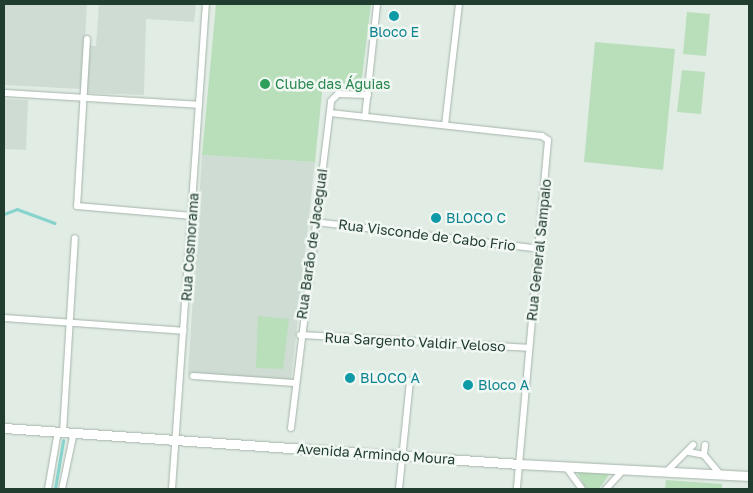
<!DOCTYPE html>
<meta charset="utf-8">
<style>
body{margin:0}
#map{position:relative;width:753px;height:493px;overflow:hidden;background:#e1ece4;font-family:"Golos Text",sans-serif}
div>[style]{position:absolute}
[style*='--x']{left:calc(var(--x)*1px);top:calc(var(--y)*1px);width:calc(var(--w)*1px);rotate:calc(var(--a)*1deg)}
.built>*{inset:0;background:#cfdcd3}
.green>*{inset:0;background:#b9deba}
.stream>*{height:2.5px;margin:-1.25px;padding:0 1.25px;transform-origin:1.25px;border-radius:1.25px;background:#87d3cd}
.roads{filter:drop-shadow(0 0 1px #a4b4aa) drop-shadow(0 0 1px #a4b4aa)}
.minor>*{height:6px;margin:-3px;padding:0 3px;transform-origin:3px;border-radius:3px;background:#fff}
.secondary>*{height:9px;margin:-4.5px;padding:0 4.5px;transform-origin:4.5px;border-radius:4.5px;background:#fff}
.dots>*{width:14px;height:14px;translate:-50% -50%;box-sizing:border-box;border:2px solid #f1f8f3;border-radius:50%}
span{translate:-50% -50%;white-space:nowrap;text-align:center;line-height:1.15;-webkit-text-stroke:5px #f1f8f3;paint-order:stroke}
.culture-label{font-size:14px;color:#0d838f}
.left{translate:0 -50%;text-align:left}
.leisure-label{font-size:14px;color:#27864d}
.street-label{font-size:14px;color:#213d2f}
.frame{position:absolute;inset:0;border:5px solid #213d2f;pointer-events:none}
</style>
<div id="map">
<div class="built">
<i style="clip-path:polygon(4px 4px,87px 4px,82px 89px,4px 85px)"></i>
<i style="clip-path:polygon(99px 4px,196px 4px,194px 22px,146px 19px,144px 95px,86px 93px,89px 46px,96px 46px)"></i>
<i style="clip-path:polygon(4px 99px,28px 100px,26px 150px,4px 149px)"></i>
<i style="clip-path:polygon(202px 155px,315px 162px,291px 381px,188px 374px)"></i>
</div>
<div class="green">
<i style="clip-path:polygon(216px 4px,371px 4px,361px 85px,323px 83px,315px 162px,202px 155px)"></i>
<i style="clip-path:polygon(687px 12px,710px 14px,706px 56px,683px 54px)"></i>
<i style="clip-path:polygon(595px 42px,675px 49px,663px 170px,584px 162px)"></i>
<i style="clip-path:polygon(682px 70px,705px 72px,701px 114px,677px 112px)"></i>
<i style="clip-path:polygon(258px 316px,289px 319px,283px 369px,256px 368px)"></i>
<i style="clip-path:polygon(576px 470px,609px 472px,610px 473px,599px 489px,586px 489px)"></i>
<i style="clip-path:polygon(666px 480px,722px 484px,722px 489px,665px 489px)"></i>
</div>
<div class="stream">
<i style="--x:4;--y:214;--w:14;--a:-21"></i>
<i style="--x:17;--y:209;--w:40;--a:20.2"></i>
<i style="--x:55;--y:489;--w:49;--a:-80.5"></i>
</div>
<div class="roads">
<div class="minor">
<i style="--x:87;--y:39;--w:167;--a:93.4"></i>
<i style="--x:77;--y:206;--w:116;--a:4.9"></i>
<i style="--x:4;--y:93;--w:195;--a:3.5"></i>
<i style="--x:330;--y:113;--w:213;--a:6.2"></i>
<i style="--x:542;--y:136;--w:7;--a:34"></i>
<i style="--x:548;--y:140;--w:350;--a:95.1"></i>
<i style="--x:365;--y:117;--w:114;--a:-83.9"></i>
<i style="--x:445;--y:125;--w:122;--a:-83.4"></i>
<i style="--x:315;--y:222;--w:227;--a:6.8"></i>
<i style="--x:4;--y:318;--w:180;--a:4.1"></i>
<i style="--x:300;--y:335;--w:229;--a:3.2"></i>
<i style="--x:193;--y:376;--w:102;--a:3.9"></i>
<i style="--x:291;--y:428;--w:329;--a:-83"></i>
<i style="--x:331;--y:101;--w:10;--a:-45"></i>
<i style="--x:338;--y:94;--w:30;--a:2"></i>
<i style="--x:63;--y:432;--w:194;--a:-86.5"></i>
<i style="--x:705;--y:445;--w:10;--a:96"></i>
<i style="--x:704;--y:455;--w:25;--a:50"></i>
<i style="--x:689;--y:452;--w:15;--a:11"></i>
<i style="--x:566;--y:467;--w:27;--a:54"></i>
<i style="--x:667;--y:471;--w:37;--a:-45"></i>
<i style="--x:48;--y:489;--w:59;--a:-80.2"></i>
<i style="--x:62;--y:489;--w:58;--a:-78.1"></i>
<i style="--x:172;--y:489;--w:486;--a:-86"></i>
<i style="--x:399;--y:489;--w:109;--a:-84.2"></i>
<i style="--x:606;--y:489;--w:27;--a:-48"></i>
</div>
<div class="secondary">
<i style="--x:4;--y:428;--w:516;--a:4"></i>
<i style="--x:519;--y:464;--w:230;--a:3"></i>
</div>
</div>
<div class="dots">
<i style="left:394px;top:16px;background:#0f9aa8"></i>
<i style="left:265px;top:84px;background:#2e9e5b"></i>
<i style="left:436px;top:218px;background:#0f9aa8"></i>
<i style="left:350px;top:378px;background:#0f9aa8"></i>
<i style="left:468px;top:385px;background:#0f9aa8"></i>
</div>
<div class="culture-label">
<span style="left:394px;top:32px">Bloco E</span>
<span class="left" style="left:446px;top:218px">BLOCO C</span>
<span class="left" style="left:360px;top:378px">BLOCO A</span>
<span class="left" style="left:478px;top:385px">Bloco A</span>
</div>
<div class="leisure-label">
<span class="left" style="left:275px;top:84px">Clube das Águias</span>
</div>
<div class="street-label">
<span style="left:427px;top:235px;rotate:7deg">Rua Visconde de Cabo Frio</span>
<span style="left:312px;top:244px;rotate:-82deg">Rua Barão de Jaceguai</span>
<span style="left:190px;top:247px;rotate:-86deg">Rua Cosmorama</span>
<span style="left:539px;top:250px;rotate:-84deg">Rua General Sampaio</span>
<span style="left:415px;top:342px;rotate:3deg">Rua Sargento Valdir Veloso</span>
<span style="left:376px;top:454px;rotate:4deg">Avenida Armindo Moura</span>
</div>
<div class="frame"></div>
</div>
